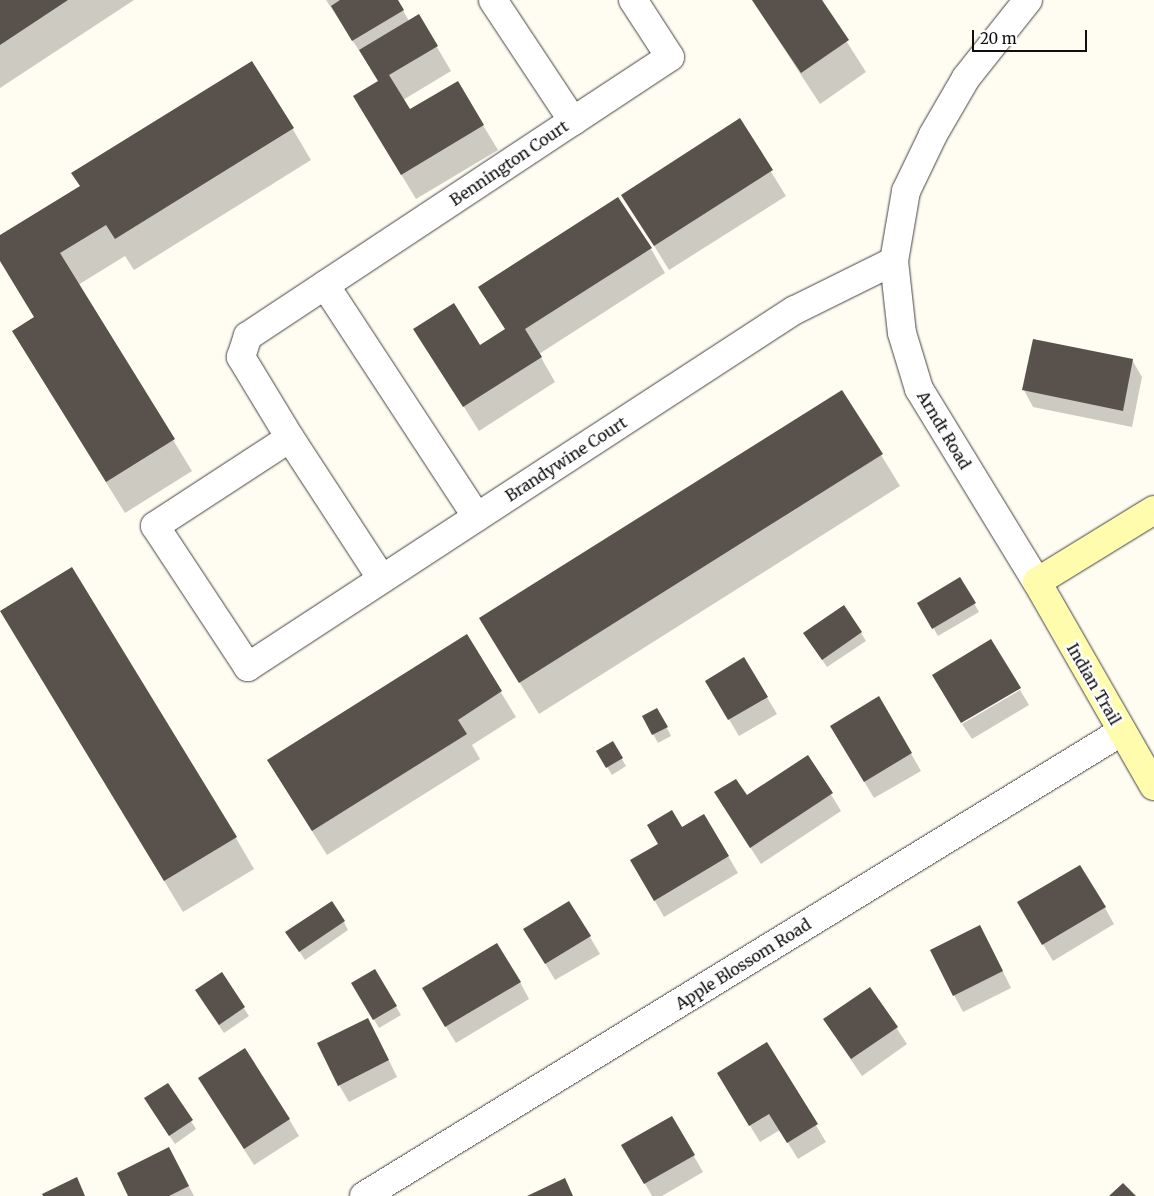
<!DOCTYPE html>
<style>
body{margin:0}
#map{position:relative;width:1154px;height:1196px;overflow:hidden;background:#fffdf2;font-family:Merriweather,serif}
div>[style]{position:absolute}
[style*='--x']{left:calc(var(--x)*1px);top:calc(var(--y)*1px);width:calc(var(--w)*1px);rotate:calc(var(--a)*1deg)}
.shadow>*{inset:0;background:#0003}
.building>*{inset:0;background:#59514b}
.roads{filter:drop-shadow(0 0 1px #424242) drop-shadow(0 0 1px #424242)}
.street>*{height:28px;margin:-14px;padding:0 14px;transform-origin:14px;border-radius:14px;background:#fff}
.secondary>*{height:28px;margin:-14px;padding:0 14px;transform-origin:14px;border-radius:14px;background:#fffcad}
span{translate:-50% -50%;white-space:nowrap;text-align:center;line-height:1.15;-webkit-text-stroke:5px #fff;paint-order:stroke}
.street-label{font-size:16px;color:#0f0f0f}
.scale{position:absolute;left:972px;top:30px;width:115px;height:22px;box-sizing:border-box;border:2px solid #0f0f0f;border-top:0;padding-left:6px;font-size:15px;line-height:18px;white-space:nowrap;color:#0f0f0f;-webkit-text-stroke:4px #fff;paint-order:stroke}
</style>
<div id="map">
<div class="shadow">
<i style="clip-path:polygon(0 0,134px 0,0 88px)"></i>
<i style="clip-path:polygon(326px 0,397px 0,409px 21px,418px 15px,451px 71px,403px 100px,409px 111px,457px 82px,498px 150px,416px 199px,369px 121px,379px 81px)"></i>
<i style="clip-path:polygon(752px 0,820px 0,866px 72px,820px 104px)"></i>
<i style="clip-path:polygon(739px 120px,786px 196px,669px 270px,623px 195px)"></i>
<i style="clip-path:polygon(292px 128px,311px 160px,134px 270px,125px 256px,78px 285px,192px 471px,125px 513px,13px 332px,35px 318px,0 260px,0 237px)"></i>
<i style="clip-path:polygon(651px 249px,665px 273px,539px 354px,555px 382px,479px 431px,415px 329px,480px 347px)"></i>
<i style="clip-path:polygon(1132px 360px,1142px 377px,1132px 427px,1033px 407px,1024px 390px)"></i>
<i style="clip-path:polygon(842px 391px,900px 486px,539px 714px,480px 619px)"></i>
<i style="clip-path:polygon(960px 579px,979px 612px,938px 636px,919px 603px)"></i>
<i style="clip-path:polygon(861px 633px,866px 641px,827px 667px,810px 642px)"></i>
<i style="clip-path:polygon(466px 636px,516px 717px,472px 745px,480px 759px,327px 855px,283px 785px)"></i>
<i style="clip-path:polygon(20px 643px,236px 838px,254px 869px,183px 912px)"></i>
<i style="clip-path:polygon(744px 659px,777px 714px,739px 736px,706px 681px)"></i>
<i style="clip-path:polygon(1020px 690px,1029px 705px,972px 739px,962px 724px)"></i>
<i style="clip-path:polygon(879px 698px,921px 771px,874px 798px,831px 726px)"></i>
<i style="clip-path:polygon(657px 709px,671px 736px,658px 743px,643px 716px)"></i>
<i style="clip-path:polygon(612px 742px,626px 766px,612px 775px,598px 752px)"></i>
<i style="clip-path:polygon(808px 757px,841px 811px,761px 864px,715px 793px,747px 797px)"></i>
<i style="clip-path:polygon(704px 815px,738px 873px,664px 917px,632px 861px)"></i>
<i style="clip-path:polygon(569px 902px,600px 954px,555px 980px,535px 946px)"></i>
<i style="clip-path:polygon(1018px 903px,1105px 908px,1114px 924px,1053px 961px)"></i>
<i style="clip-path:polygon(344px 922px,348px 930px,305px 960px,292px 940px)"></i>
<i style="clip-path:polygon(989px 943px,1011px 988px,963px 1012px,954px 995px)"></i>
<i style="clip-path:polygon(375px 971px,401px 1015px,379px 1028px,353px 984px)"></i>
<i style="clip-path:polygon(221px 974px,249px 1016px,224px 1033px,201px 999px)"></i>
<i style="clip-path:polygon(520px 982px,529px 999px,456px 1043px,433px 1006px)"></i>
<i style="clip-path:polygon(870px 988px,907px 1044px,862px 1076px,824px 1020px)"></i>
<i style="clip-path:polygon(377px 1036px,397px 1077px,349px 1102px,339px 1085px)"></i>
<i style="clip-path:polygon(767px 1044px,826px 1142px,798px 1159px,780px 1130px,760px 1142px,728px 1090px)"></i>
<i style="clip-path:polygon(168px 1084px,196px 1129px,175px 1144px,150px 1107px)"></i>
<i style="clip-path:polygon(210px 1096px,289px 1119px,299px 1136px,254px 1165px)"></i>
<i style="clip-path:polygon(671px 1117px,703px 1172px,662px 1196px,652px 1196px,623px 1145px)"></i>
<i style="clip-path:polygon(169px 1148px,194px 1196px,130px 1196px)"></i>
</div>
<div class="building">
<i style="clip-path:polygon(0 0,68px 0,0 45px)"></i>
<i style="clip-path:polygon(340px 0,398px 0,404px 10px,352px 41px,331px 6px)"></i>
<i style="clip-path:polygon(752px 0,822px 0,849px 40px,801px 73px)"></i>
<i style="clip-path:polygon(419px 14px,438px 46px,389px 75px,410px 109px,458px 81px,484px 125px,401px 175px,353px 96px,378px 81px,359px 50px)"></i>
<i style="clip-path:polygon(252px 61px,294px 128px,115px 239px,106px 225px,60px 253px,175px 439px,106px 482px,12px 331px,34px 317px,0 261px,0 235px,80px 186px,71px 173px)"></i>
<i style="clip-path:polygon(740px 118px,773px 170px,654px 246px,621px 195px)"></i>
<i style="clip-path:polygon(618px 197px,652px 248px,525px 329px,542px 357px,463px 407px,413px 329px,454px 303px,480px 345px,505px 329px,478px 287px)"></i>
<i style="clip-path:polygon(1033px 339px,1133px 359px,1123px 411px,1022px 390px)"></i>
<i style="clip-path:polygon(842px 390px,883px 454px,519px 683px,479px 618px)"></i>
<i style="clip-path:polygon(72px 567px,237px 837px,164px 881px,0 611px)"></i>
<i style="clip-path:polygon(960px 577px,976px 603px,932px 629px,917px 603px)"></i>
<i style="clip-path:polygon(844px 605px,862px 632px,822px 660px,803px 633px)"></i>
<i style="clip-path:polygon(467px 634px,502px 691px,458px 720px,467px 734px,312px 831px,267px 760px)"></i>
<i style="clip-path:polygon(991px 639px,1021px 688px,961px 723px,932px 675px)"></i>
<i style="clip-path:polygon(744px 657px,768px 697px,728px 720px,705px 681px)"></i>
<i style="clip-path:polygon(879px 696px,912px 753px,864px 782px,830px 726px)"></i>
<i style="clip-path:polygon(657px 708px,668px 727px,652px 735px,642px 716px)"></i>
<i style="clip-path:polygon(613px 741px,623px 758px,606px 768px,596px 751px)"></i>
<i style="clip-path:polygon(808px 755px,833px 793px,750px 848px,714px 792px,736px 779px,747px 795px)"></i>
<i style="clip-path:polygon(672px 810px,682px 827px,704px 814px,729px 856px,654px 901px,630px 860px,658px 844px,647px 825px)"></i>
<i style="clip-path:polygon(1080px 865px,1106px 907px,1042px 945px,1017px 902px)"></i>
<i style="clip-path:polygon(332px 901px,345px 921px,299px 952px,285px 932px)"></i>
<i style="clip-path:polygon(569px 901px,591px 936px,545px 964px,523px 929px)"></i>
<i style="clip-path:polygon(980px 925px,1003px 971px,953px 996px,930px 950px)"></i>
<i style="clip-path:polygon(497px 943px,521px 982px,445px 1027px,422px 988px)"></i>
<i style="clip-path:polygon(375px 969px,397px 1006px,373px 1020px,351px 983px)"></i>
<i style="clip-path:polygon(222px 972px,245px 1007px,219px 1025px,195px 990px)"></i>
<i style="clip-path:polygon(870px 987px,898px 1027px,851px 1059px,823px 1019px)"></i>
<i style="clip-path:polygon(368px 1018px,389px 1060px,338px 1086px,317px 1043px)"></i>
<i style="clip-path:polygon(767px 1042px,818px 1124px,787px 1143px,769px 1114px,749px 1126px,717px 1073px)"></i>
<i style="clip-path:polygon(245px 1048px,290px 1119px,244px 1149px,198px 1078px)"></i>
<i style="clip-path:polygon(168px 1083px,193px 1120px,169px 1136px,144px 1098px)"></i>
<i style="clip-path:polygon(672px 1116px,695px 1155px,644px 1184px,621px 1145px)"></i>
<i style="clip-path:polygon(169px 1147px,189px 1186px,169px 1196px,128px 1196px,117px 1173px)"></i>
<i style="clip-path:polygon(77px 1177px,85px 1196px,43px 1196px,42px 1194px)"></i>
<i style="clip-path:polygon(565px 1178px,573px 1196px,527px 1196px)"></i>
<i style="clip-path:polygon(1123px 1183px,1136px 1196px,1109px 1196px)"></i>
</div>
<div class="roads">
<div class="street">
<i style="--x:1028;--y:0;--w:100;--a:128.5"></i>
<i style="--x:966;--y:78;--w:66;--a:120.1"></i>
<i style="--x:933;--y:135;--w:62;--a:115.7"></i>
<i style="--x:906;--y:191;--w:71;--a:99.7"></i>
<i style="--x:894;--y:261;--w:72;--a:83.7"></i>
<i style="--x:902;--y:333;--w:59;--a:73.1"></i>
<i style="--x:919;--y:389;--w:226;--a:58.6"></i>
<i style="--x:573;--y:121;--w:116;--a:-33.4"></i>
<i style="--x:670;--y:57;--w:68;--a:-123"></i>
<i style="--x:325;--y:285;--w:277;--a:56.8"></i>
<i style="--x:477;--y:517;--w:379;--a:-33.1"></i>
<i style="--x:795;--y:310;--w:110;--a:-26.3"></i>
<i style="--x:290;--y:438;--w:168;--a:56.9"></i>
<i style="--x:477;--y:517;--w:274;--a:146.8"></i>
<i style="--x:248;--y:667;--w:169;--a:-123.4"></i>
<i style="--x:155;--y:526;--w:161;--a:-33.1"></i>
<i style="--x:290;--y:438;--w:95;--a:-121.2"></i>
<i style="--x:241;--y:357;--w:22;--a:-72"></i>
<i style="--x:248;--y:336;--w:390;--a:-33.5"></i>
<i style="--x:573;--y:121;--w:145;--a:-123.5"></i>
<i style="--x:364;--y:1196;--w:888;--a:-31.51"></i>
</div>
<div class="secondary">
<i style="--x:1154;--y:510;--w:137;--a:148.4"></i>
<i style="--x:1037;--y:582;--w:235;--a:60.2"></i>
</div>
</div>
<div class="street-label">
<span style="left:509px;top:163px;rotate:-34deg">Bennington Court</span>
<span style="left:944px;top:430px;rotate:59deg">Arndt Road</span>
<span style="left:566px;top:459px;rotate:-33deg">Brandywine Court</span>
<span style="left:1094px;top:684px;rotate:60deg">Indian Trail</span>
<span style="left:743px;top:964px;rotate:-32deg">Apple Blossom Road</span>
</div>
<div class="scale">20 m</div>
</div>
